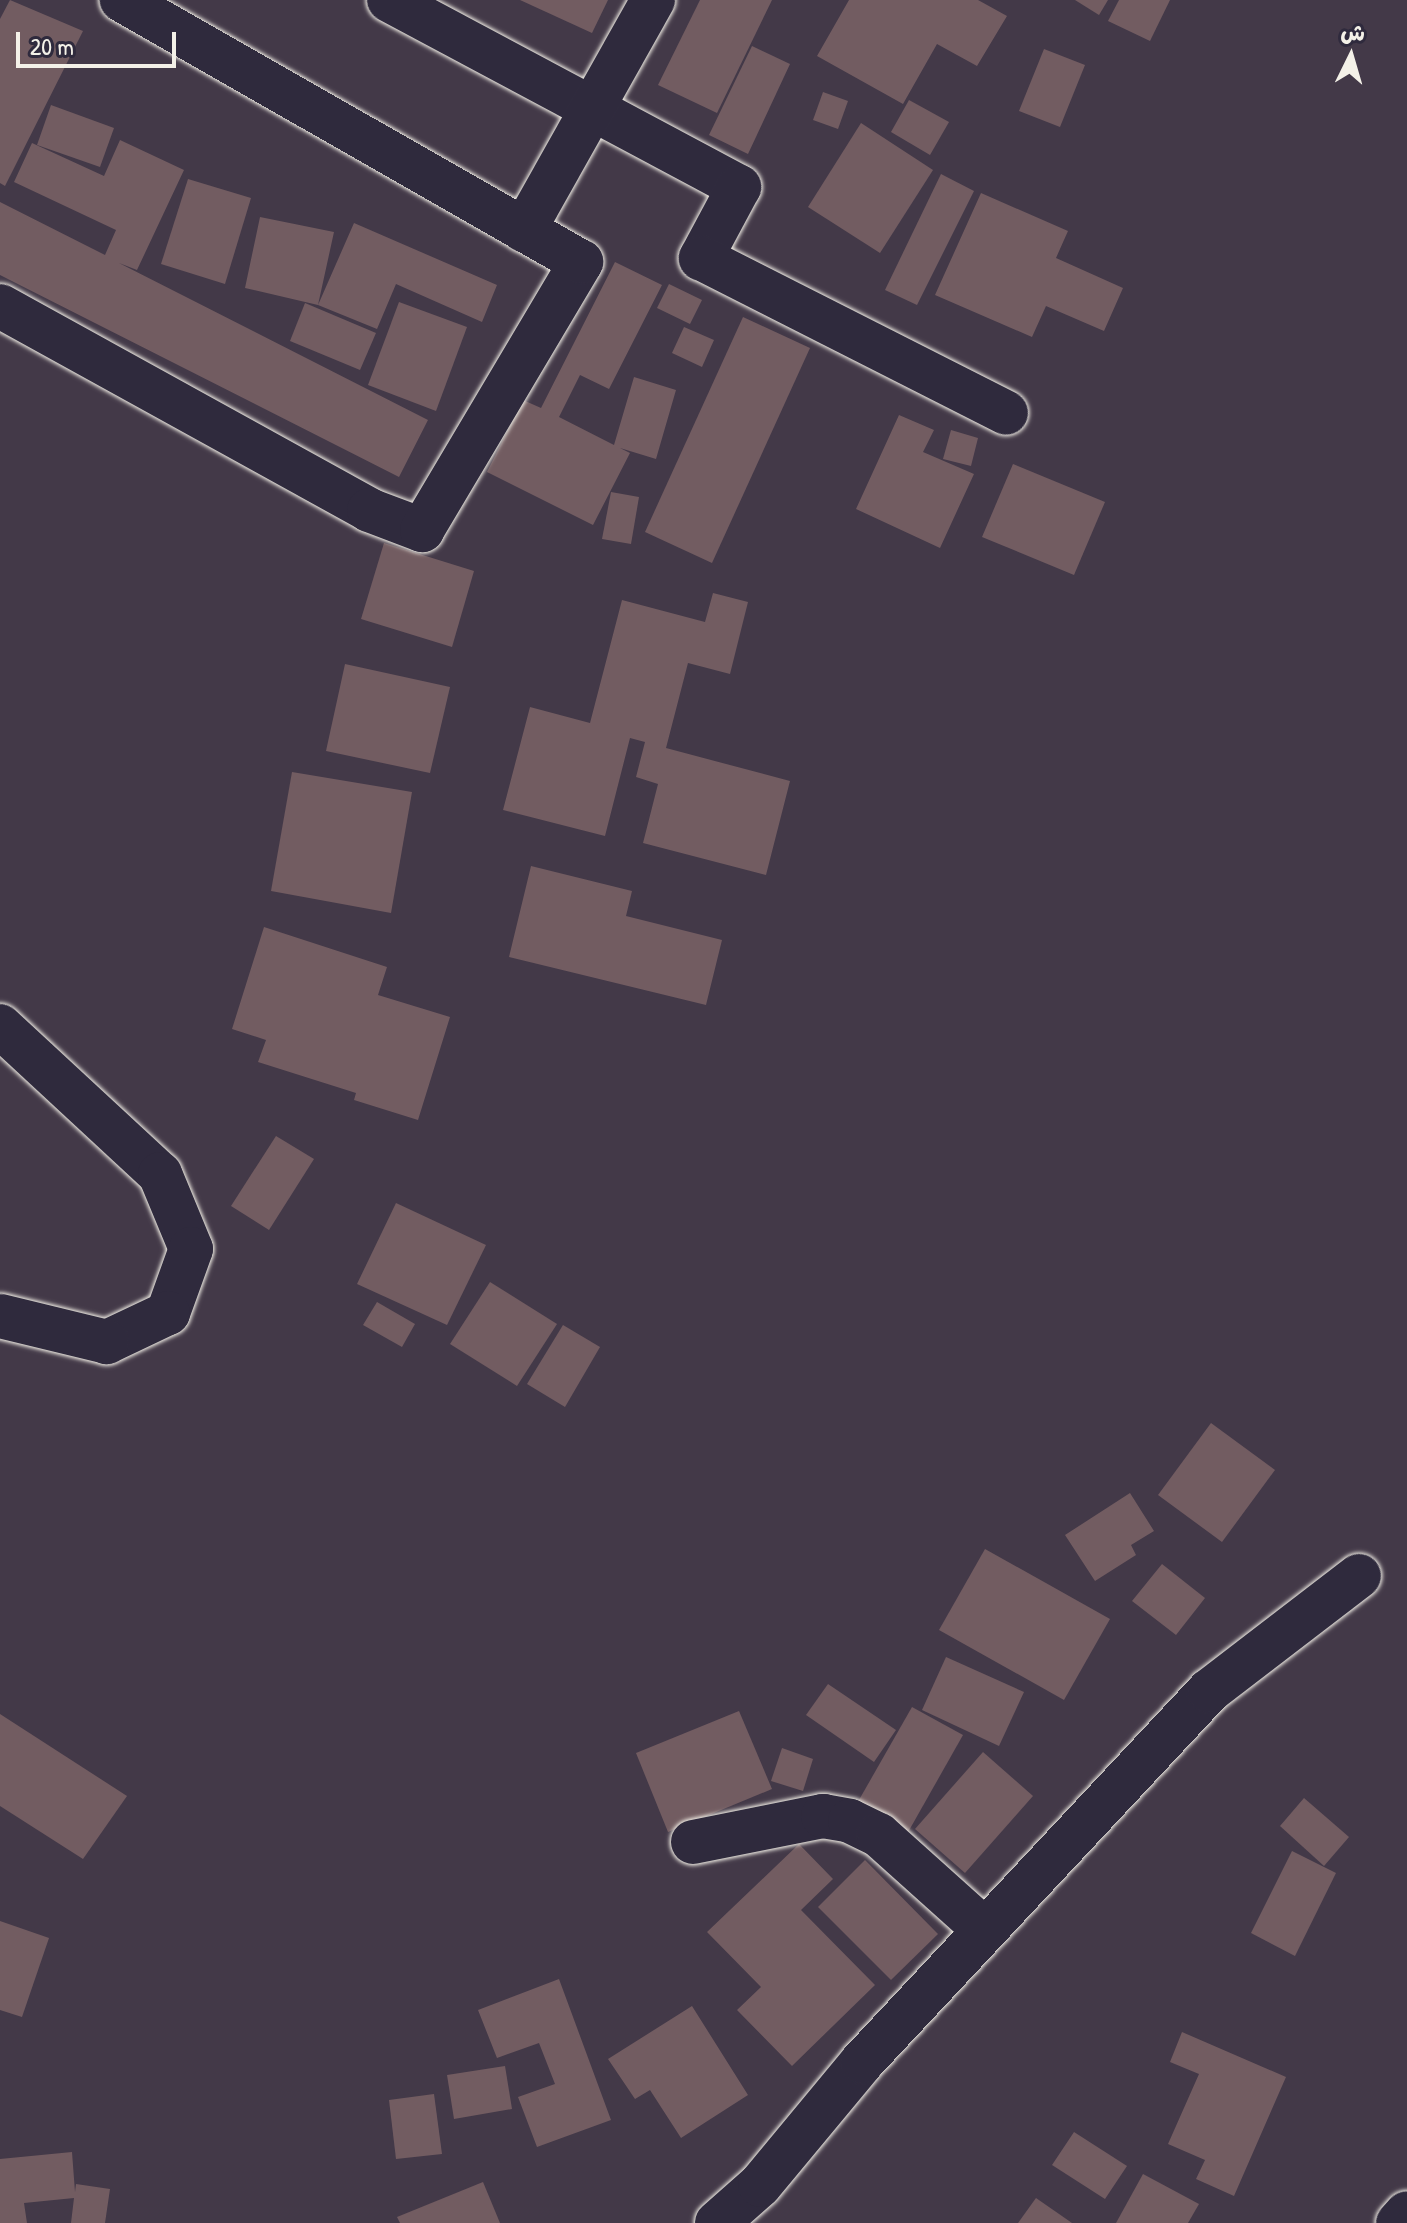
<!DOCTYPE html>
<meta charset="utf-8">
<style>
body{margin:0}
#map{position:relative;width:1407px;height:2223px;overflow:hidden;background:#433948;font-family:"Patrick Hand","Playpen Sans Arabic",sans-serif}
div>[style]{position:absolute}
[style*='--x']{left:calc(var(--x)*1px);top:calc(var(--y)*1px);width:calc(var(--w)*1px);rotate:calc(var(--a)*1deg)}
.building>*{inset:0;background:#725c61}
.roads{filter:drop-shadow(0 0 2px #f4f1e8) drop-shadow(0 0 2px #f4f1e8)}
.minor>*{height:44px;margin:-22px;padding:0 22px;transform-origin:22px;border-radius:22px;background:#2f2a3d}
.secondary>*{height:44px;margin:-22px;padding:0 22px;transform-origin:22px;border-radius:22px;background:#2f2a3d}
span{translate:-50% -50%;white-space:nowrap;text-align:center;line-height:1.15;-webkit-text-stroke:6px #2f2a3d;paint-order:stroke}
.north{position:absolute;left:1311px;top:16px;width:80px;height:80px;-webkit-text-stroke:6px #2f2a3d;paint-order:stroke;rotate:5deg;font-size:22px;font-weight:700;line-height:32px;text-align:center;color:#f4f1e8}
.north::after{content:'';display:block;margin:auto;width:28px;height:36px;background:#f4f1e8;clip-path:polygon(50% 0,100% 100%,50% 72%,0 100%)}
.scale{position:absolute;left:16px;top:32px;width:160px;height:36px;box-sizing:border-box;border:4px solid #f4f1e8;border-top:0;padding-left:10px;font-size:24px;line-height:28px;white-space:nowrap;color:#f4f1e8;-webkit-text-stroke:6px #2f2a3d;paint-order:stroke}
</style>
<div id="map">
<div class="building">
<i style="clip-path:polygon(10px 0,83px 31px,5px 186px,0 183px,0 19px)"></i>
<i style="clip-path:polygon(520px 0,608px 0,592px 33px)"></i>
<i style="clip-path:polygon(700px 0,772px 0,717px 113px,658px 85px)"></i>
<i style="clip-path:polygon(849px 0,978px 0,1007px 16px,977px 66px,937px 44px,903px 104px,817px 56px)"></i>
<i style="clip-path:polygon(1075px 0,1108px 0,1099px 15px)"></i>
<i style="clip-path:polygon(1119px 0,1170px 0,1150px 41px,1108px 21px)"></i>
<i style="clip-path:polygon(752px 46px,790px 64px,748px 154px,709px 135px)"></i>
<i style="clip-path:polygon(1044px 49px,1085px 65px,1060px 127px,1019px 111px)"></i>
<i style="clip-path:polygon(823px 92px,848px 101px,838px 129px,813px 120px)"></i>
<i style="clip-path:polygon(909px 100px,949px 122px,930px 155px,891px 132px)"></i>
<i style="clip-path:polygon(51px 105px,114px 128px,100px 167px,37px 145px)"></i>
<i style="clip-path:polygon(861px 123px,933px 170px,880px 253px,808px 207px)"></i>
<i style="clip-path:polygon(120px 140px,184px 170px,137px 270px,119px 263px,428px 420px,399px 477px,0 275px,0 202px,105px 255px,116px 230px,14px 182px,32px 143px,104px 176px)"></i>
<i style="clip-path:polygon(941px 174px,974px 191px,917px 305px,885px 290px)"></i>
<i style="clip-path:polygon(188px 179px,251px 198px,225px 284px,161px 264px)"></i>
<i style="clip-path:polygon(981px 193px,1068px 231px,1056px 258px,1123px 288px,1104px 331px,1046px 306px,1032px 337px,935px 295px)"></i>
<i style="clip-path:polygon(260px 217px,334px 232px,318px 305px,354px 223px,497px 285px,482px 322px,396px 284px,377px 329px,318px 305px,245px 288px)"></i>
<i style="clip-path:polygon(615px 262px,662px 285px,609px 389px,580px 375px,559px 417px,614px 445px,634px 377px,676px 390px,656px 459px,620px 448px,630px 453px,593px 525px,487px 472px,523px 400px,541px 408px)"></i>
<i style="clip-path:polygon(669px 284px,702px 300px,690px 324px,657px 308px)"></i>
<i style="clip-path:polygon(399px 302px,467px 327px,436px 411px,368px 385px)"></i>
<i style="clip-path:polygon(305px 303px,376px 333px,360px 370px,290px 341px)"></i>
<i style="clip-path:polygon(743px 317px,810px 348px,712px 563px,645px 532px)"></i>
<i style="clip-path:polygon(684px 327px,714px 340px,702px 367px,672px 353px)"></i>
<i style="clip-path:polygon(899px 415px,934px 430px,923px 452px,974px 474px,940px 548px,856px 509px)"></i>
<i style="clip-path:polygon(951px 430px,978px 438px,971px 466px,943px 459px)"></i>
<i style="clip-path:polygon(1013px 464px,1105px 502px,1074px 575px,982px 537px)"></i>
<i style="clip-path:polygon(611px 492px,639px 497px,631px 544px,602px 539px)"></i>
<i style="clip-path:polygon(384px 543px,474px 571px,452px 647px,361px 619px)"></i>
<i style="clip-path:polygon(713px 593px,748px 602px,730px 674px,688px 663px,666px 748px,790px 781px,766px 875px,643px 843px,658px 784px,636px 777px,645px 742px,630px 738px,605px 836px,503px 810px,530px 707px,590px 723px,622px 600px,705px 622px)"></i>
<i style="clip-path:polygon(345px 664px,450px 687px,430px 773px,326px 751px)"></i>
<i style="clip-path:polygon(292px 772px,412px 792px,391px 913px,271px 891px)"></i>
<i style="clip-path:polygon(531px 866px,632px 891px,626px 916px,722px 940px,706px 1005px,509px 957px)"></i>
<i style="clip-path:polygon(264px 927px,387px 967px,378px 995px,450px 1017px,418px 1120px,354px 1100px,356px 1093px,258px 1062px,266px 1040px,232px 1029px)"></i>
<i style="clip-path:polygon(276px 1136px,314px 1159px,269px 1230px,231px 1206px)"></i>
<i style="clip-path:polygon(396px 1203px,486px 1245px,447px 1325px,357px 1284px)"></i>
<i style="clip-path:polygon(490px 1282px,557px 1324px,517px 1386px,450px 1344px)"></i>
<i style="clip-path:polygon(377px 1302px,415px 1324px,402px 1347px,363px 1325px)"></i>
<i style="clip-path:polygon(563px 1325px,600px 1347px,565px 1407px,527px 1384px)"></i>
<i style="clip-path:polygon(1211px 1423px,1275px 1470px,1222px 1542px,1158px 1495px)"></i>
<i style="clip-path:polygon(1130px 1493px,1154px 1531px,1131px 1545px,1136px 1555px,1095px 1581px,1065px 1535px)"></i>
<i style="clip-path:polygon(985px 1549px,1110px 1619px,1064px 1700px,939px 1630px)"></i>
<i style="clip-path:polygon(1162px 1564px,1205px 1598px,1176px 1635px,1132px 1601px)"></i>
<i style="clip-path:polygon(946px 1657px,1024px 1692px,999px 1746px,922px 1710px)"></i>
<i style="clip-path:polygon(828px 1684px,896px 1730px,874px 1762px,806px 1715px)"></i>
<i style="clip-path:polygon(912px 1707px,963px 1735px,894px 1857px,843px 1828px)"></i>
<i style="clip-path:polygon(739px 1711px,772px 1789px,668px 1832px,636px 1753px)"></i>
<i style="clip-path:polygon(0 1714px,127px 1796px,83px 1859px,0 1806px)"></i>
<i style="clip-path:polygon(782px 1748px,813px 1759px,803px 1791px,771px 1781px)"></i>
<i style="clip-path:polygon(983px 1752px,1033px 1796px,965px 1873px,915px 1829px)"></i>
<i style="clip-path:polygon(1304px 1798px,1349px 1837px,1324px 1866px,1280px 1826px)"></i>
<i style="clip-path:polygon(799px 1844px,833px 1879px,801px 1910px,875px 1985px,792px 2066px,737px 2010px,761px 1987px,707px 1932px)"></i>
<i style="clip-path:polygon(1292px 1851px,1336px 1873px,1295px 1956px,1251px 1933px)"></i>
<i style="clip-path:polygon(865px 1860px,938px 1934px,891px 1980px,818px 1907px)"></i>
<i style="clip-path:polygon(0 1921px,49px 1938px,22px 2017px,0 2010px)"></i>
<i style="clip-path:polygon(559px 1979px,611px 2120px,537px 2147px,518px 2097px,555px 2084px,539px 2043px,497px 2058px,478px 2010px)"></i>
<i style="clip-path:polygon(692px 2006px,748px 2095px,681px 2138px,650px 2090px,635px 2099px,608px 2059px)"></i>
<i style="clip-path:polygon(1182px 2032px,1286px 2077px,1234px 2196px,1196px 2179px,1205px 2160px,1168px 2144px,1199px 2074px,1170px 2062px)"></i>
<i style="clip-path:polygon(505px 2066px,512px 2109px,454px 2119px,447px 2075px)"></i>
<i style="clip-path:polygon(434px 2094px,442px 2154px,396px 2159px,389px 2100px)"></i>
<i style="clip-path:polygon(1074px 2132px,1127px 2166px,1105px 2199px,1052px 2165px)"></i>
<i style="clip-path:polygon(72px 2152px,75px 2192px,76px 2184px,110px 2189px,105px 2223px,71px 2223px,74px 2198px,24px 2203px,27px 2223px,0 2223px,0 2159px)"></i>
<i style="clip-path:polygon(1143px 2174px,1199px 2204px,1188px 2223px,1116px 2223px)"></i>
<i style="clip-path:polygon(483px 2182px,500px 2223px,400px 2223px,397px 2217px)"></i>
<i style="clip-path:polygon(1036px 2198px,1072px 2223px,1018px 2223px)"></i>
</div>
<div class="roads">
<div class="minor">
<i style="--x:389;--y:0;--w:397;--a:28.1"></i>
<i style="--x:739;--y:187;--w:81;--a:118.2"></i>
<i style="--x:701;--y:258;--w:342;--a:26.9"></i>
<i style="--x:524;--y:230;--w:264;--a:-60.7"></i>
<i style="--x:0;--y:306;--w:422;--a:28.9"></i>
<i style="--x:369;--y:510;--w:57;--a:20.7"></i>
<i style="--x:422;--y:530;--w:312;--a:-59.3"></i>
<i style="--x:581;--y:262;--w:529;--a:-150.28"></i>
<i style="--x:693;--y:1842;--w:133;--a:-11.3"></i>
<i style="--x:823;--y:1816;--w:27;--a:10"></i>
<i style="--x:850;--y:1821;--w:32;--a:26"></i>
<i style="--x:879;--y:1835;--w:142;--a:41.9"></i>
<i style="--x:717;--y:2223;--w:57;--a:-41.5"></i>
<i style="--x:760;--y:2185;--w:160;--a:-50.3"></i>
<i style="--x:862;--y:2062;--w:508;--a:-46.91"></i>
<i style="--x:1209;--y:1691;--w:189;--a:-37.5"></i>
<i style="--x:1398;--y:2223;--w:13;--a:-48"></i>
</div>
<div class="secondary">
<i style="--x:0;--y:1026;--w:218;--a:42.8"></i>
<i style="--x:160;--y:1174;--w:81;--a:67.5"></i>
<i style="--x:191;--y:1249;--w:68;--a:109.8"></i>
<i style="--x:168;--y:1313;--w:68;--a:154.6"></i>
<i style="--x:107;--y:1342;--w:110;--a:-166.3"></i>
</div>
</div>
<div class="north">ش</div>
<div class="scale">20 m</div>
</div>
